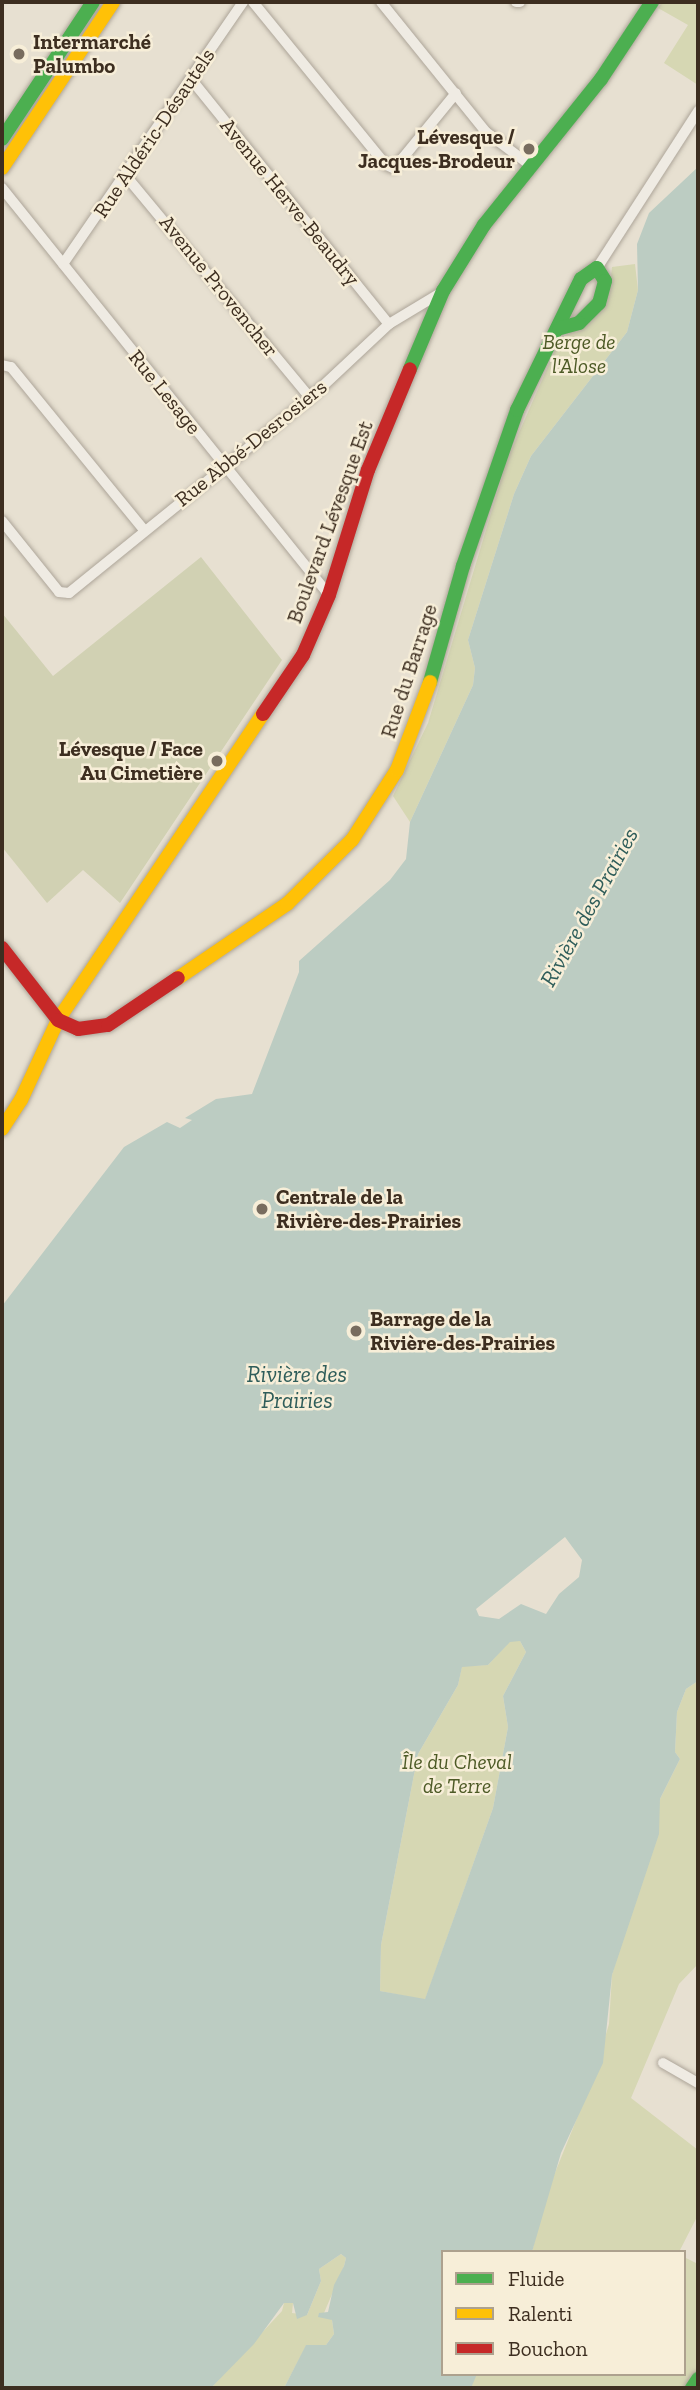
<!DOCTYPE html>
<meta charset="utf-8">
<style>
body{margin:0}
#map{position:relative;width:700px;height:2390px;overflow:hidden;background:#e7e0d1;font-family:"Zilla Slab",serif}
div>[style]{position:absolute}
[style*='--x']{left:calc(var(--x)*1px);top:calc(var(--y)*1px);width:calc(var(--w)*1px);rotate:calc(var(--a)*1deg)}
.green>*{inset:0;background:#d6d7b3}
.cemetery>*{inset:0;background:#d1d1b3}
.water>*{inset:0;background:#bcccc2}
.roads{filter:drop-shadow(0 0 2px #ada599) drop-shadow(0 0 2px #ada599)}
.street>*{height:10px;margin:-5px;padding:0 5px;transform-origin:5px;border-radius:5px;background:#efebe3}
.fast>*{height:14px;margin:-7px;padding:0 7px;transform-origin:7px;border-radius:7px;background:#4caf50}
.slow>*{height:14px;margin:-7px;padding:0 7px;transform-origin:7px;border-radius:7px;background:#ffc107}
.jam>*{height:14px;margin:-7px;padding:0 7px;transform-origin:7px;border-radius:7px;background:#c62828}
.dots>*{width:19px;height:19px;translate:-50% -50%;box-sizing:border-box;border:4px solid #f7eed8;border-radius:50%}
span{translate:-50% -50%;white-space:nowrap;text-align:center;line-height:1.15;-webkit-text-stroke:5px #f7eed8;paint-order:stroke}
.poi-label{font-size:21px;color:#3d2e20;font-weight:700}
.left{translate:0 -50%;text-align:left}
.right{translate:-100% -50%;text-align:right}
.street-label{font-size:21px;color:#3d2e20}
.park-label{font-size:21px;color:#4d5a26;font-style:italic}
.water-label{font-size:23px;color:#2f5d5a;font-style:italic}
.frame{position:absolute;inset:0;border:4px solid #3d2e20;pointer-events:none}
.legend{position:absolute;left:441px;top:2250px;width:245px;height:126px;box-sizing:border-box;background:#f7eed8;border:2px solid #ada18e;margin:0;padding:9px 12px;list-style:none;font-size:21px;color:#3d2e20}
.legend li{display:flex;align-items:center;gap:14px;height:35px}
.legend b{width:35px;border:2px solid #ada18e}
</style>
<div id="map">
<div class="green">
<i style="clip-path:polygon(662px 2px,698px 2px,698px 85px,664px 63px,688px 25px,658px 8px)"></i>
<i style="clip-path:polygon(635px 264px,638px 290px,627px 332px,531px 456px,514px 494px,468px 640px,475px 668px,473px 685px,410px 822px,393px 796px,428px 723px,507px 460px,556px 348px,564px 336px,592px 321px,610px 286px,612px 267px)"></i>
<i style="clip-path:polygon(510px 1641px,520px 1641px,526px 1652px,503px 1696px,508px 1727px,493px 1808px,425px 2000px,380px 1991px,381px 1945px,418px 1754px,458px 1685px,462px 1666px,488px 1665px)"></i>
<i style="clip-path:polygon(698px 1681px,698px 1964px,679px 1984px,631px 2098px,698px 2150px,698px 2215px,679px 2252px,532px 2252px,546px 2195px,592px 2081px,609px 2024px,612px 1975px,660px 1799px,680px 1759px,675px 1752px,677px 1712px,686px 1689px)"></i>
<i style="clip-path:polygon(341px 2254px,346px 2258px,344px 2266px,324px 2313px,332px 2320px,334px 2334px,326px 2345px,306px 2346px,284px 2388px,211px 2388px,282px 2311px,284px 2303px,293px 2303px,292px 2313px,307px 2315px,321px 2281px,319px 2269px)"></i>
<i style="clip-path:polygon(684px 2257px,698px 2264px,698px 2377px,691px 2388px,464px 2388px,477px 2374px,684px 2374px)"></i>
</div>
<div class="cemetery">
<i style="clip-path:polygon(201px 557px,282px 660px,120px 903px,83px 870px,47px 903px,2px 847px,2px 613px,53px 676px)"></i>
</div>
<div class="water">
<i style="clip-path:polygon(evenodd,698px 167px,698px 1681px,686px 1689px,677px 1712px,675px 1752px,680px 1759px,660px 1799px,659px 1834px,612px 1975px,603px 2063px,561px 2153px,532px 2252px,443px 2252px,443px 2374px,477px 2374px,471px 2388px,284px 2388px,306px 2345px,326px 2345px,334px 2334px,332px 2320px,318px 2317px,319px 2313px,328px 2312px,334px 2285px,344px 2266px,346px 2258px,341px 2254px,319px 2269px,321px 2281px,307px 2315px,297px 2319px,293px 2303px,284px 2303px,254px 2344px,211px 2388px,2px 2388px,2px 1306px,124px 1147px,167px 1122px,180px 1128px,192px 1120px,185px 1118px,216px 1099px,252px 1094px,299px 972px,299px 961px,390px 880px,406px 859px,410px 822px,473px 685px,475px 668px,468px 640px,514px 494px,531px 456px,627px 332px,638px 290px,637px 244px,649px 213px,698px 167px,565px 1537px,582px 1560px,579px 1577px,559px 1594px,546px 1614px,521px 1604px,499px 1619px,479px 1616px,476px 1609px,565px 1537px,698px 167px,520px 1641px,526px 1652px,503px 1696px,508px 1727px,493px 1808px,425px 1999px,380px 1991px,381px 1945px,418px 1754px,458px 1685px,462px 1667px,488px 1665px,510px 1642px,520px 1641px)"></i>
</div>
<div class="roads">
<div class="street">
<i style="--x:253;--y:2;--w:210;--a:50.8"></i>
<i style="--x:386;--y:165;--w:8;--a:23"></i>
<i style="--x:393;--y:168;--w:13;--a:-45"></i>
<i style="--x:402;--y:159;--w:85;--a:-50.7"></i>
<i style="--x:381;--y:2;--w:167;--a:51.1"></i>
<i style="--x:486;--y:132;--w:55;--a:36.9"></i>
<i style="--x:516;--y:2;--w:4;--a:0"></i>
<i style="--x:191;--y:79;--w:315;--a:51.1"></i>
<i style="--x:126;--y:176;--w:288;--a:50.3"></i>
<i style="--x:2;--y:188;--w:522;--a:51.22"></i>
<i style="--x:63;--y:264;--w:318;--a:-55.5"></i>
<i style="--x:597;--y:268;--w:187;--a:-57.2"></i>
<i style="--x:2;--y:365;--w:9;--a:13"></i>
<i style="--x:11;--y:367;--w:209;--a:50.8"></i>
<i style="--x:2;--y:521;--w:91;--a:51.2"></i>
<i style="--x:59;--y:592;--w:10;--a:6"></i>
<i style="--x:69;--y:593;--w:310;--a:-39"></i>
<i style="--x:310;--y:398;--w:108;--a:-43.1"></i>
<i style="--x:389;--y:324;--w:62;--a:-31.1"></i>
<i style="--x:663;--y:2063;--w:40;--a:29.7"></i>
</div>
<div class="fast">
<i style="--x:2;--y:139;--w:164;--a:-56.4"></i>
<i style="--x:410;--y:369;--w:85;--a:-67.1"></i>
<i style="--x:443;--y:291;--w:78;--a:-58.2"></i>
<i style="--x:484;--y:225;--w:187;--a:-51.3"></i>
<i style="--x:601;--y:79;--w:92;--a:-56.5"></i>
<i style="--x:430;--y:682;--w:121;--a:-74.1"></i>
<i style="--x:463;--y:566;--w:165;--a:-70.9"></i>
<i style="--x:517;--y:410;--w:146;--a:-64"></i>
<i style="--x:581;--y:279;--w:19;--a:-35"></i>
<i style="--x:597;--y:268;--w:15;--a:58"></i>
<i style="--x:605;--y:281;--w:23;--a:105"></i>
<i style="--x:599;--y:303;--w:28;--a:135"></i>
<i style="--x:579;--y:323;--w:20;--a:165"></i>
<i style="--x:692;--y:2388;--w:11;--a:-56"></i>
</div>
<div class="slow">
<i style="--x:2;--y:168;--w:200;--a:-56.2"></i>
<i style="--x:178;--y:978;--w:132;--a:-34.2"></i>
<i style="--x:287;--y:904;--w:91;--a:-44.6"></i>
<i style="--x:352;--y:840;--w:83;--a:-57.3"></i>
<i style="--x:397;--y:770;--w:94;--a:-69.4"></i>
<i style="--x:2;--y:1129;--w:35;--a:-57"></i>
<i style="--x:21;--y:1100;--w:88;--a:-65.2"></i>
<i style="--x:58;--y:1020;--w:368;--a:-56.2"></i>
</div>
<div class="jam">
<i style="--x:263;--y:714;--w:71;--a:-55.9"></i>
<i style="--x:303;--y:655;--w:65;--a:-66.6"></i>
<i style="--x:329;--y:595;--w:131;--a:-72.7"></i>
<i style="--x:368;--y:470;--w:109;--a:-67.4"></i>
<i style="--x:2;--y:948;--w:91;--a:52.1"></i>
<i style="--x:58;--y:1020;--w:22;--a:24"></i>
<i style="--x:78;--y:1029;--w:30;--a:-8"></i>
<i style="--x:108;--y:1025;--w:84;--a:-33.9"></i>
</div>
</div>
<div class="dots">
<i style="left:19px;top:54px;background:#786c5e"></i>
<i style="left:529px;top:149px;background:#786c5e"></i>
<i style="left:217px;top:761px;background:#786c5e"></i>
<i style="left:262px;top:1209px;background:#786c5e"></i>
<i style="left:356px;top:1331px;background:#786c5e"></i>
</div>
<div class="poi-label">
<span class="left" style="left:33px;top:54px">Intermarché<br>Palumbo</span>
<span class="right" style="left:515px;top:149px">Lévesque /<br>Jacques-Brodeur</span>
<span class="right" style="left:203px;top:761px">Lévesque / Face<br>Au Cimetière</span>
<span class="left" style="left:276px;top:1209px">Centrale de la<br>Rivière-des-Prairies</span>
<span class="left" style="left:370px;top:1331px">Barrage de la<br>Rivière-des-Prairies</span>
</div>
<div class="street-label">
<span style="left:154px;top:133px;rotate:-56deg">Rue Aldéric-Désautels</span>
<span style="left:290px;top:202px;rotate:51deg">Avenue Herve-Beaudry</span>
<span style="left:219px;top:286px;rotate:51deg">Avenue Provencher</span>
<span style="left:165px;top:392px;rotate:51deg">Rue Lesage</span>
<span style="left:251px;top:443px;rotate:-39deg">Rue Abbé-Desrosiers</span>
<span style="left:330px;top:522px;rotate:-70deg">Boulevard Lévesque Est</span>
<span style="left:409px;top:671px;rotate:-72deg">Rue du Barrage</span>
</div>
<div class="park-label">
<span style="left:579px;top:354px">Berge de<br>l'Alose</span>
<span style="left:457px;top:1774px">Île du Cheval<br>de Terre</span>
</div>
<div class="water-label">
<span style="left:589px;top:907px;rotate:-61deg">Rivière des Prairies</span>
<span style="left:297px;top:1387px">Rivière des<br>Prairies</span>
</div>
<div class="frame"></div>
<ul class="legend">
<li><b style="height:9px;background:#4caf50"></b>Fluide</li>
<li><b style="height:9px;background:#ffc107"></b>Ralenti</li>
<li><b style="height:9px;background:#c62828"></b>Bouchon</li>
</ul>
</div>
